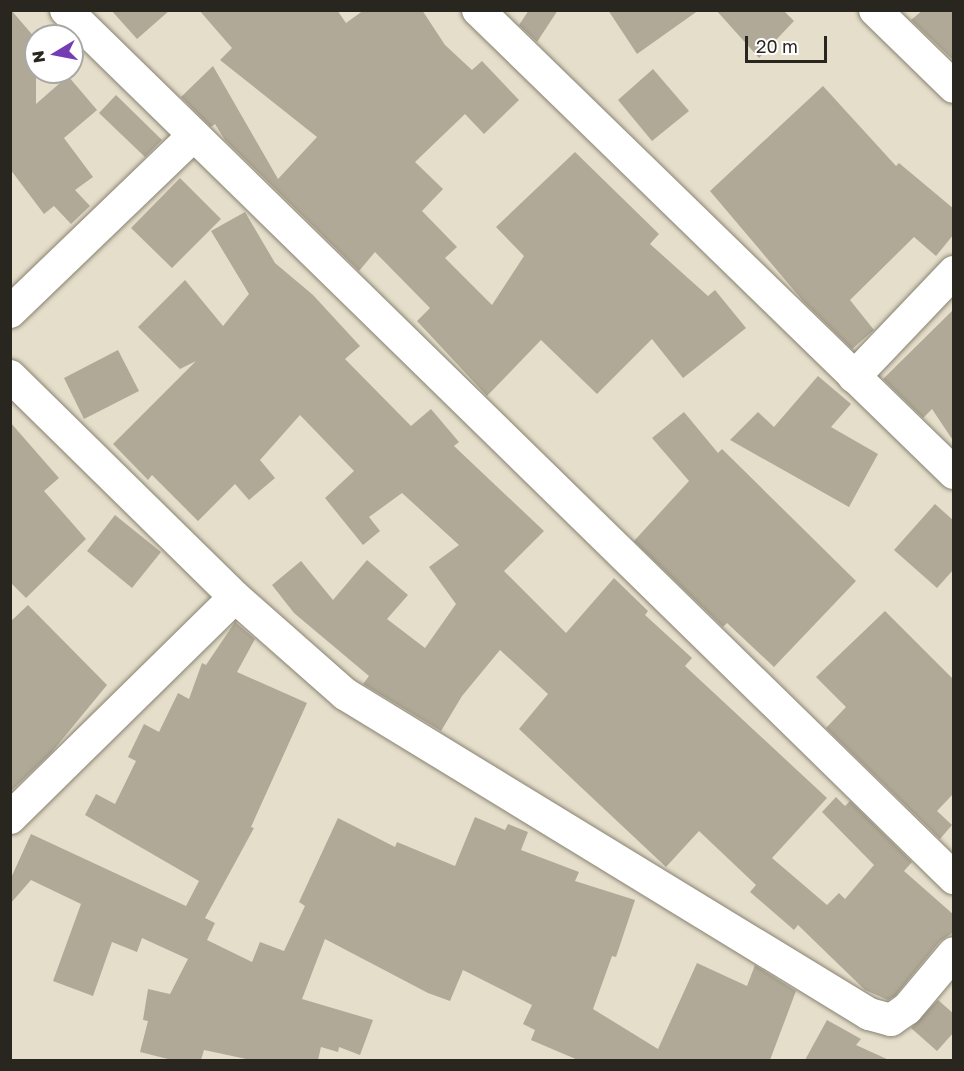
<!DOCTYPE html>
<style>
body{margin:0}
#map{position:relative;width:964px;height:1071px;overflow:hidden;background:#e5decb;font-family:"Golos Text",sans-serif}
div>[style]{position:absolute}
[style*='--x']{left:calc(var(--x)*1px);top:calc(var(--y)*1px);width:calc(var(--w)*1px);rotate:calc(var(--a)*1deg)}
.building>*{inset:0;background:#b0a997}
.roads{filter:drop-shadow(0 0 2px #888271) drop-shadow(0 0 2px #888271)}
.street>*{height:32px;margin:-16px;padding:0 16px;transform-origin:16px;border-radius:16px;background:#fff}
span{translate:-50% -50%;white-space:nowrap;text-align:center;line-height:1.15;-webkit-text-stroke:5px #fff;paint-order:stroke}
.frame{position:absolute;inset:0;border:12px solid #29261f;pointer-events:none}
.north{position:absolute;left:24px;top:24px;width:60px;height:60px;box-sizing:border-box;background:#fff;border:2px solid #a9a8a5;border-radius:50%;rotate:260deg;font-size:16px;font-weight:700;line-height:24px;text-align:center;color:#29261f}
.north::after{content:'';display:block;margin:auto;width:21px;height:27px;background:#743db4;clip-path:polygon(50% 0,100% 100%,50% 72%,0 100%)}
.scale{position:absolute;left:745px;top:36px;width:82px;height:27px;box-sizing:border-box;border:3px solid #29261f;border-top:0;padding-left:8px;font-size:18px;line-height:21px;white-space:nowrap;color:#29261f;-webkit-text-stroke:4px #fff;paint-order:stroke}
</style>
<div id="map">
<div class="building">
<i style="clip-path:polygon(11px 10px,36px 39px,36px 104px,68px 76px,97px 110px,64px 138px,93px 177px,75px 190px,90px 206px,71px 224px,54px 206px,44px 214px,10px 169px)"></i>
<i style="clip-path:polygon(111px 10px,170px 10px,137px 39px)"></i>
<i style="clip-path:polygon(199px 10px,337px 10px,346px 23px,364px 10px,422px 10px,445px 45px,472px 70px,482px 61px,519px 100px,484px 134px,465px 114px,415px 162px,443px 189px,422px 211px,457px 247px,445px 258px,492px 305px,524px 256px,496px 227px,575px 152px,659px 234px,650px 244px,708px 296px,715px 290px,746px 328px,683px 378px,652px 339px,597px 394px,541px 340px,487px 396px,417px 321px,430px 308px,375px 252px,359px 271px,225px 140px,215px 124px,211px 127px,181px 97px,213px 66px,278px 179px,317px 137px,220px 60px,232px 48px)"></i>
<i style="clip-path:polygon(529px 10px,558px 10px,537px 42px,519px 25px)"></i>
<i style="clip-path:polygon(608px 10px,699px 10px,637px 54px)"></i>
<i style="clip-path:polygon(716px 10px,783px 10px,794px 21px,759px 58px)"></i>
<i style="clip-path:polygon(923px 10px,954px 10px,954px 61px,911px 20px)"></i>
<i style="clip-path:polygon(653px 69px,689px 111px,652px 141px,618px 100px)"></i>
<i style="clip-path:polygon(823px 86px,896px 166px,899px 163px,954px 209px,954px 234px,936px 256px,914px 237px,850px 300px,874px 330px,852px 349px,803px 301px,710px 191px)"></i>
<i style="clip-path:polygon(116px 95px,162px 140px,145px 157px,99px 113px)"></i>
<i style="clip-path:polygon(180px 178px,221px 219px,172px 268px,131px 228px)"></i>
<i style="clip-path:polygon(245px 212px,275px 263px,313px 295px,360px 346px,345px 359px,411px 426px,431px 409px,459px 442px,454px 446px,544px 531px,504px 571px,566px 633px,614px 578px,648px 611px,645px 615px,692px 658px,685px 666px,827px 798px,772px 858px,827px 905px,839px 893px,845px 899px,874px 865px,822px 812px,836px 797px,845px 806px,850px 801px,912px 862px,904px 871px,954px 915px,954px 932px,940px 941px,895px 996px,888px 1000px,865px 990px,798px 925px,794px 930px,750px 892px,756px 885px,699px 831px,666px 867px,519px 729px,548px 694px,500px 650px,462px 696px,441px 731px,363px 684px,369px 676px,294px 613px,272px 585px,301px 561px,333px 600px,367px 560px,408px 595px,387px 619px,425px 648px,456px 604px,429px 567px,459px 545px,402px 493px,369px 517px,380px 531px,363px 545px,325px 498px,354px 471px,300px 415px,260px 460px,275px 478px,249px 500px,235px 484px,198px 521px,152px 475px,148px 480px,113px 444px,196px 361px,180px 369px,138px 327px,185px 280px,223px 326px,249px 294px,211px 231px)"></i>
<i style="clip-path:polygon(954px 309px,954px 442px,932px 409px,923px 418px,883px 379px)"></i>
<i style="clip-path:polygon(118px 350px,139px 391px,84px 419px,64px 378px)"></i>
<i style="clip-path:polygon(818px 376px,851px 404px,831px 427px,878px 454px,849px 507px,730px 440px,758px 412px,774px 427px)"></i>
<i style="clip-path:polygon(684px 412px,718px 453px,722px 449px,856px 581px,774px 667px,727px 623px,723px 627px,634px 541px,689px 481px,652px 438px)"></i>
<i style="clip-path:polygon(10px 422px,59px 478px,44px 491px,86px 539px,26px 598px,10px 582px)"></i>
<i style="clip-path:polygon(935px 504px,954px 521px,954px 569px,937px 588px,894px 550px)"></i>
<i style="clip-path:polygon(115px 515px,161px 552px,132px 588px,87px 551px)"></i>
<i style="clip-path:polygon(28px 605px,107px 685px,51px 753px,10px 792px,10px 622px)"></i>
<i style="clip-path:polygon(885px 611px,954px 680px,954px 793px,937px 811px,952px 825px,940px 839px,826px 728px,846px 707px,816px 677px)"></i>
<i style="clip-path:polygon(235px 622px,255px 639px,237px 672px,307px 703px,251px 827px,254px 828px,205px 918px,215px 923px,207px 940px,252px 962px,260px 942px,284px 951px,305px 906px,299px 902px,338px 818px,395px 847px,397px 842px,455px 866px,475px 817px,505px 830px,508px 824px,528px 832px,521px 850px,579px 872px,575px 881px,635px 900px,616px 957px,612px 956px,593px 1009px,658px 1049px,697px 963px,747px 986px,755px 965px,796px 991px,770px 1060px,578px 1060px,531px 1040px,535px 1030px,523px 1024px,532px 1005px,463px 970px,450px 1001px,428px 993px,325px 939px,302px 999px,373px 1020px,360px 1055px,339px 1047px,338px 1052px,321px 1047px,318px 1060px,251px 1060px,204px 1050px,201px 1060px,172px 1060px,140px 1052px,148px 1021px,143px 1020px,148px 989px,170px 994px,188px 959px,142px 938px,137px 952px,112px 942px,93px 996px,53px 981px,81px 904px,31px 880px,10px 904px,10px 880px,31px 834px,186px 906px,199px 881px,85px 815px,96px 794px,115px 804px,136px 761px,128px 757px,144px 724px,159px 732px,178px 693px,189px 699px,202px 663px,206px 665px)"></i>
<i style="clip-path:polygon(938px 1000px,954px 1014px,954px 1032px,937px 1051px,911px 1028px)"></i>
<i style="clip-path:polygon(827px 1020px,861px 1039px,856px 1045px,889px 1060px,805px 1060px)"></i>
</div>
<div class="roads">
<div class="street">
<i style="--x:66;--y:10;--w:1242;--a:44.35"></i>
<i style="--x:478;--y:10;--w:664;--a:44.21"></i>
<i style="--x:875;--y:10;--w:110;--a:44.3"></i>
<i style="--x:10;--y:312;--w:255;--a:-43.9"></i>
<i style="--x:10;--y:376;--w:315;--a:44.5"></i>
<i style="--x:235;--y:597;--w:147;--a:41.4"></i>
<i style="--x:345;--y:694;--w:614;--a:31.41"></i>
<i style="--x:869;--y:1014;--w:23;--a:15"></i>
<i style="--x:891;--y:1020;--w:19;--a:-35"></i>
<i style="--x:907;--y:1009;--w:73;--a:-50"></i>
<i style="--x:854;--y:377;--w:145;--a:-46.4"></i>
<i style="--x:10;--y:818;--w:315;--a:-44.5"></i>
</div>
</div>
<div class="frame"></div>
<div class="north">N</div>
<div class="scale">20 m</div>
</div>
